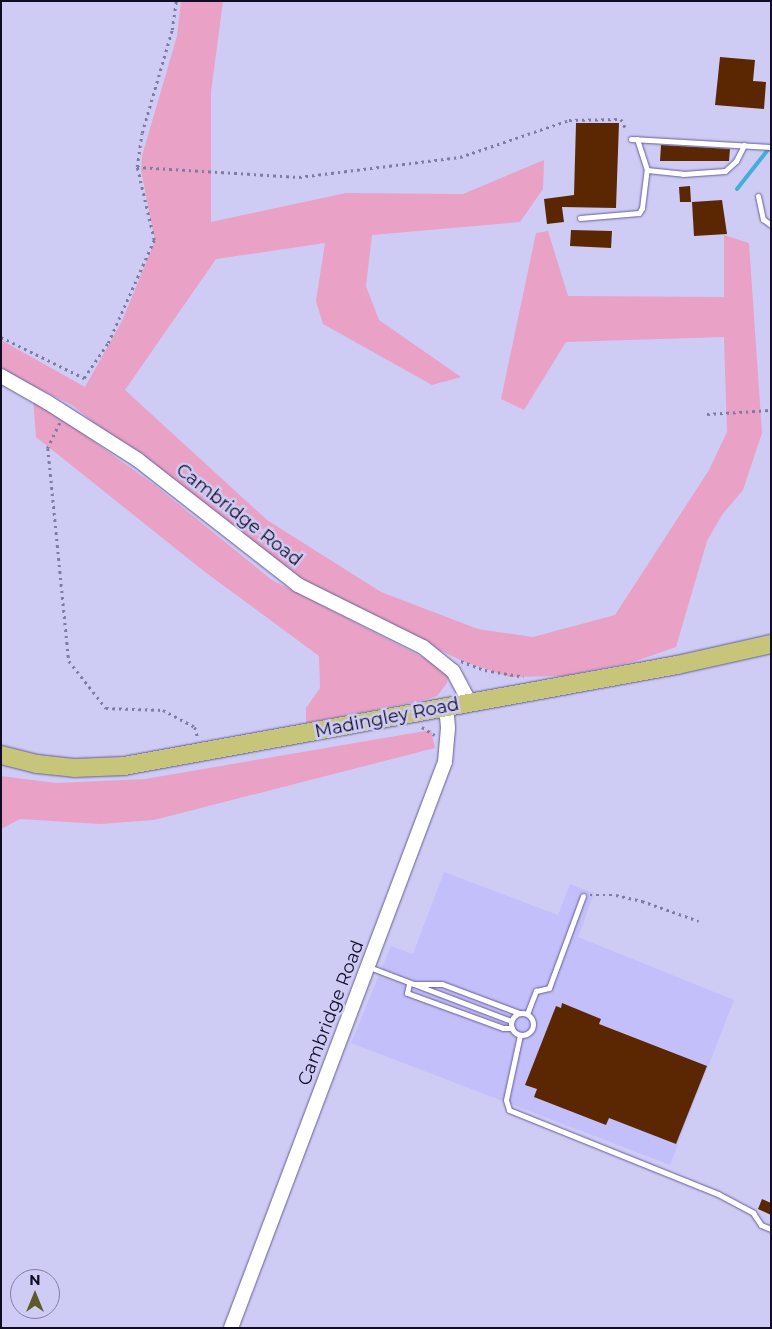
<!DOCTYPE html>
<style>
body{margin:0}
#map{position:relative;width:772px;height:1329px;overflow:hidden;background:#ceccf5;font-family:Montserrat,sans-serif}
div>[style]{position:absolute}
[style*='--x']{left:calc(var(--x)*1px);top:calc(var(--y)*1px);width:calc(var(--w)*1px);rotate:calc(var(--a)*1deg)}
.built>*{inset:0;background:#c3bffa}
.green>*{inset:0;background:#e9a1c5}
.stream>*{height:4px;margin:-2px;padding:0 2px;transform-origin:2px;border-radius:2px;background:#44aed7}
.building>*{inset:0;background:#5b2602}
.path>*{height:2.5px;margin-top:-1.25px;transform-origin:0;background:repeating-linear-gradient(90deg,#7f7d9f 0 2.5px,transparent 0 6.5px)}
.roads{filter:drop-shadow(0 0 1px #645d99) drop-shadow(0 0 1px #645d99)}
.lane>*{height:5px;margin:-2.5px;padding:0 2.5px;transform-origin:2.5px;border-radius:2.5px;background:#fff}
.lane>.ring{margin:-2.5px;padding:0;box-sizing:content-box;background:none;border:5px solid #fff;border-radius:50%}
.secondary>*{height:14px;margin:-7px;padding:0 7px;transform-origin:7px;border-radius:7px;background:#fff}
.highway>*{height:18px;margin:-9px;padding:0 9px;transform-origin:9px;border-radius:9px;background:#c6c579}
span{translate:-50% -50%;white-space:nowrap;text-align:center;line-height:1.15;-webkit-text-stroke:5px #ceccf5;paint-order:stroke}
.street-label{font-size:18px;color:#100c24}
.frame{position:absolute;inset:0;border:2px solid #100c24;pointer-events:none}
.north{position:absolute;left:10px;top:1269px;width:50px;height:50px;box-sizing:border-box;background:#ceccf5;border:1px solid #827fa1;border-radius:50%;rotate:0deg;font-size:14px;font-weight:700;line-height:20px;text-align:center;color:#100c24}
.north::after{content:'';display:block;margin:auto;width:18px;height:22px;background:#5c5b28;clip-path:polygon(50% 0,100% 100%,50% 72%,0 100%)}
</style>
<div id="map">
<div class="built">
<i style="clip-path:polygon(444px 872px,558px 915px,570px 884px,594px 893px,578px 937px,734px 1000px,670px 1165px,351px 1043px,391px 946px,413px 954px)"></i>
</div>
<div class="green">
<i style="clip-path:polygon(181px 1px,223px 1px,211px 92px,211px 222px,346px 193px,463px 194px,544px 160px,543px 189px,520px 222px,372px 235px,366px 286px,379px 320px,461px 377px,432px 385px,323px 324px,316px 301px,325px 243px,216px 259px,125px 390px,267px 520px,381px 592px,478px 629px,533px 637px,615px 615px,709px 470px,727px 432px,724px 337px,566px 342px,524px 410px,501px 399px,536px 233px,548px 231px,568px 296px,724px 297px,724px 235px,749px 243px,762px 433px,743px 490px,722px 515px,707px 541px,676px 647px,633px 662px,563px 676px,509px 677px,460px 660px,280px 572px,72px 405px,1px 370px,1px 340px,85px 387px,122px 321px,155px 241px,141px 170px,142px 156px,177px 36px)"></i>
<i style="clip-path:polygon(33px 398px,156px 486px,272px 580px,428px 660px,448px 673px,447px 683px,437px 696px,424px 700px,306px 723px,306px 708px,320px 688px,319px 656px,205px 572px,36px 437px)"></i>
<i style="clip-path:polygon(431px 730px,435px 748px,154px 820px,100px 824px,20px 819px,1px 829px,1px 776px,56px 783px,145px 779px)"></i>
</div>
<div class="stream">
<i style="--x:737;--y:189;--w:55;--a:-51.7"></i>
</div>
<div class="building">
<i style="clip-path:polygon(720px 57px,755px 60px,753px 81px,766px 82px,764px 109px,715px 105px)"></i>
<i style="clip-path:polygon(576px 123px,619px 123px,616px 208px,562px 207px,564px 222px,547px 224px,544px 199px,574px 195px)"></i>
<i style="clip-path:polygon(661px 145px,730px 149px,729px 161px,660px 161px)"></i>
<i style="clip-path:polygon(690px 186px,691px 202px,680px 202px,679px 187px)"></i>
<i style="clip-path:polygon(722px 200px,727px 234px,694px 236px,692px 202px)"></i>
<i style="clip-path:polygon(571px 230px,612px 231px,611px 248px,570px 246px)"></i>
<i style="clip-path:polygon(562px 1003px,601px 1019px,599px 1024px,707px 1066px,676px 1144px,609px 1118px,606px 1125px,534px 1097px,537px 1089px,525px 1085px,556px 1006px,561px 1008px)"></i>
<i style="clip-path:polygon(762px 1199px,771px 1203px,771px 1215px,758px 1209px)"></i>
</div>
<div class="path">
<i style="--x:137;--y:167;--w:162;--a:3.5"></i>
<i style="--x:299;--y:177;--w:162;--a:-7.1"></i>
<i style="--x:460;--y:157;--w:115;--a:-18.7"></i>
<i style="--x:569;--y:120;--w:52;--a:-1.1"></i>
<i style="--x:621;--y:119;--w:13;--a:63"></i>
<i style="--x:1;--y:337;--w:93;--a:26.3"></i>
<i style="--x:84;--y:378;--w:42;--a:-55.6"></i>
<i style="--x:108;--y:343;--w:113;--a:-65.9"></i>
<i style="--x:154;--y:240;--w:75;--a:-103.1"></i>
<i style="--x:137;--y:167;--w:34;--a:-82"></i>
<i style="--x:142;--y:133;--w:107;--a:-73.8"></i>
<i style="--x:172;--y:30;--w:29;--a:-82"></i>
<i style="--x:707;--y:414;--w:64;--a:-3.6"></i>
<i style="--x:60;--y:423;--w:28;--a:116"></i>
<i style="--x:48;--y:448;--w:214;--a:84.4"></i>
<i style="--x:69;--y:661;--w:60;--a:51.8"></i>
<i style="--x:106;--y:708;--w:57;--a:2"></i>
<i style="--x:163;--y:710;--w:36;--a:28"></i>
<i style="--x:195;--y:727;--w:12;--a:76"></i>
<i style="--x:461;--y:661;--w:26;--a:21"></i>
<i style="--x:485;--y:670;--w:39;--a:10"></i>
<i style="--x:422;--y:727;--w:15;--a:32"></i>
<i style="--x:590;--y:895;--w:26;--a:0"></i>
<i style="--x:616;--y:895;--w:27;--a:13"></i>
<i style="--x:642;--y:901;--w:60;--a:19.3"></i>
</div>
<div class="roads">
<div class="lane">
<i style="--x:631;--y:139;--w:140;--a:3.3"></i>
<i style="--x:637;--y:139;--w:33;--a:72"></i>
<i style="--x:647;--y:170;--w:36;--a:6"></i>
<i style="--x:683;--y:174;--w:42;--a:-4.1"></i>
<i style="--x:725;--y:171;--w:15;--a:-42"></i>
<i style="--x:736;--y:161;--w:18;--a:-63"></i>
<i style="--x:758;--y:196;--w:24;--a:78"></i>
<i style="--x:763;--y:219;--w:10;--a:37"></i>
<i style="--x:580;--y:218;--w:59;--a:-4.8"></i>
<i style="--x:639;--y:213;--w:6;--a:-59"></i>
<i style="--x:642;--y:208;--w:38;--a:-83"></i>
<i style="--x:369;--y:967;--w:152;--a:20.8"></i>
<i style="--x:409;--y:984;--w:9;--a:103"></i>
<i style="--x:407;--y:993;--w:102;--a:20"></i>
<i style="--x:503;--y:1028;--w:9;--a:0"></i>
<i style="--x:414;--y:984;--w:28;--a:0"></i>
<i style="--x:442;--y:984;--w:82;--a:20.6"></i>
<i class="ring" style="left:511px;top:1013px;width:17px;height:17px"></i>
<i style="--x:527;--y:1014;--w:25;--a:-69"></i>
<i style="--x:536;--y:991;--w:13;--a:-13"></i>
<i style="--x:549;--y:988;--w:98;--a:-69.7"></i>
<i style="--x:520;--y:1035;--w:66;--a:102.2"></i>
<i style="--x:506;--y:1100;--w:10;--a:73"></i>
<i style="--x:509;--y:1110;--w:225;--a:21.9"></i>
<i style="--x:718;--y:1194;--w:40;--a:28"></i>
<i style="--x:753;--y:1213;--w:14;--a:56"></i>
<i style="--x:761;--y:1225;--w:11;--a:22"></i>
</div>
<div class="secondary">
<i style="--x:1;--y:376;--w:53;--a:29.5"></i>
<i style="--x:47;--y:402;--w:108;--a:32.5"></i>
<i style="--x:138;--y:460;--w:203;--a:38"></i>
<i style="--x:298;--y:585;--w:140;--a:26.4"></i>
<i style="--x:423;--y:647;--w:38;--a:39"></i>
<i style="--x:453;--y:671;--w:36;--a:62"></i>
<i style="--x:231;--y:1328;--w:605;--a:-69.29"></i>
<i style="--x:445;--y:762;--w:34;--a:-85"></i>
<i style="--x:448;--y:728;--w:21;--a:-95"></i>
</div>
<div class="highway">
<i style="--x:1;--y:755;--w:37;--a:14"></i>
<i style="--x:37;--y:764;--w:37;--a:6"></i>
<i style="--x:74;--y:768;--w:50;--a:-2.3"></i>
<i style="--x:124;--y:766;--w:562;--a:-10.35"></i>
<i style="--x:677;--y:665;--w:96;--a:-12.6"></i>
</div>
</div>
<div class="street-label">
<span style="left:239px;top:515px;rotate:38deg">Cambridge Road</span>
<span style="left:387px;top:718px;rotate:-11deg">Madingley Road</span>
<span style="left:331px;top:1013px;rotate:-69deg">Cambridge Road</span>
</div>
<div class="frame"></div>
<div class="north">N</div>
</div>
